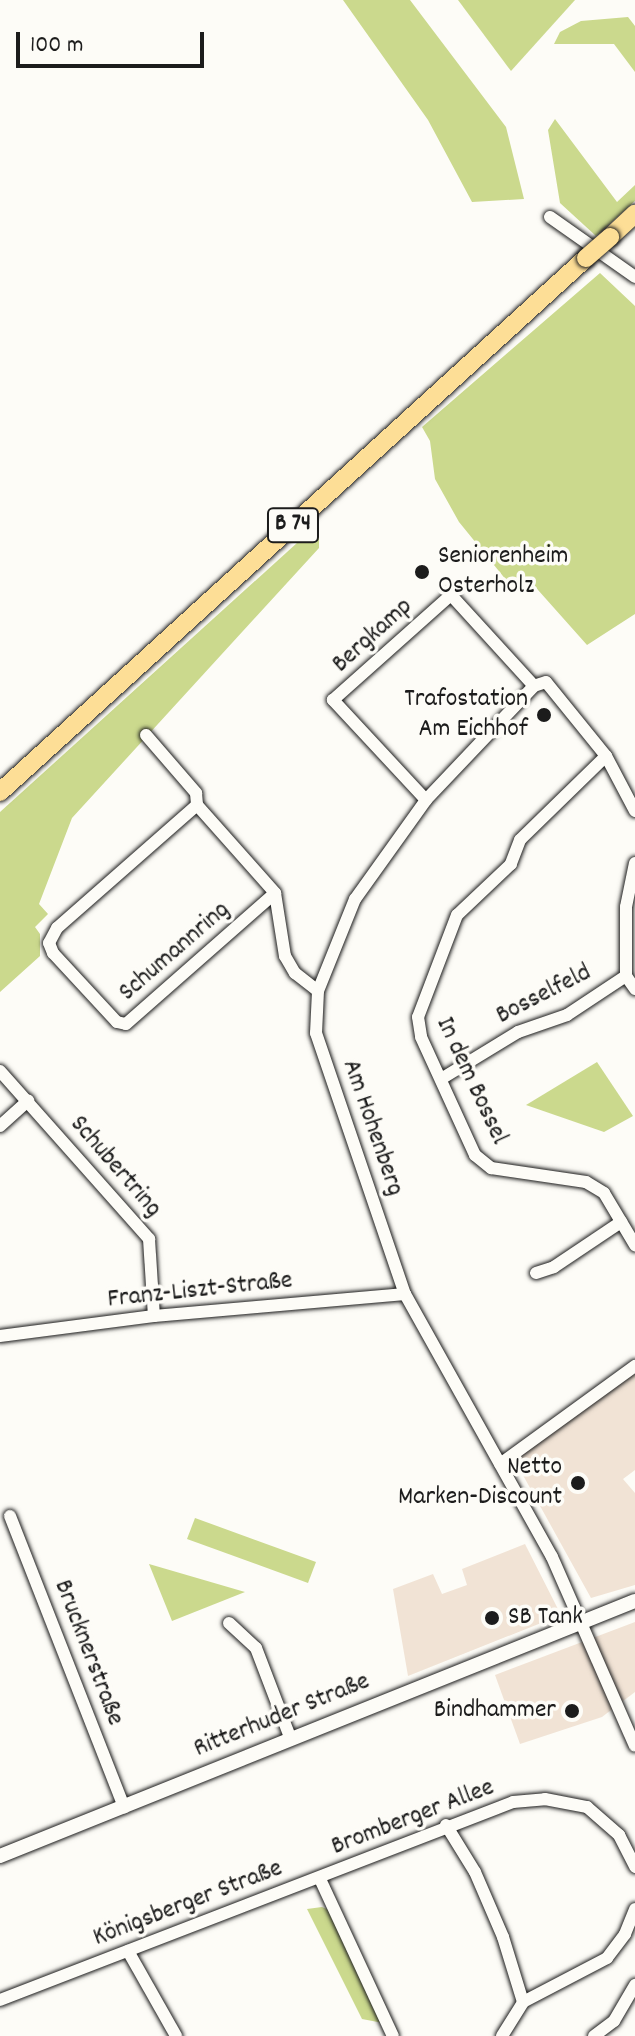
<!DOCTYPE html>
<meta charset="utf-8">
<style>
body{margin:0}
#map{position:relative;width:635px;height:2036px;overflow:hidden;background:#fdfcf7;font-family:Dekko,sans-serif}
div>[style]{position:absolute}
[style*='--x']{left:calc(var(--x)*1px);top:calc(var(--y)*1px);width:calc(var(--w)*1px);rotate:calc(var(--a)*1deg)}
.built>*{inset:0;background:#f1e3d5}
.green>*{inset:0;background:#cbd98d}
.roads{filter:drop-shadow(0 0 2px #1c1c1c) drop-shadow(0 0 2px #1c1c1c)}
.minor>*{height:12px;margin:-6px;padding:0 6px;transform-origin:6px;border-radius:6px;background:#fdfcf7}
.tertiary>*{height:14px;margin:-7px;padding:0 7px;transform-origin:7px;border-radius:7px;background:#fdfcf7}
.primary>*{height:18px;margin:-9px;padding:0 9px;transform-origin:9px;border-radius:9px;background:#fdde96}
.bridges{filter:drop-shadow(0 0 2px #1c1c1c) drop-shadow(0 0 2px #1c1c1c)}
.primary-bridge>*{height:18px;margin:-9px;padding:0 9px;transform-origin:9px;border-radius:9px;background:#fdde96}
.dots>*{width:22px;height:22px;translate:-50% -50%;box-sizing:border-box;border:4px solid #fdfcf7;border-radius:50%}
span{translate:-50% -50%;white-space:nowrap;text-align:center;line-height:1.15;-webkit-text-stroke:7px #fdfcf7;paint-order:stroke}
.shield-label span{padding:2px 6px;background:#fdfcf7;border:2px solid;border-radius:6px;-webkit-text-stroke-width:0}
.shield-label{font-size:24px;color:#1c1c1c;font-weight:700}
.poi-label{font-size:26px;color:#1c1c1c}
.left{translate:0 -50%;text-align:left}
.right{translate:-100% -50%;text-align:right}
.street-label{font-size:26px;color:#1c1c1c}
.scale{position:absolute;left:16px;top:32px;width:188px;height:36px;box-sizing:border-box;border:4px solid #1c1c1c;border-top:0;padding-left:10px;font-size:24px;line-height:28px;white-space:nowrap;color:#1c1c1c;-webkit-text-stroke:6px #fdfcf7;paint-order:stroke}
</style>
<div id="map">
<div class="built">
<i style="clip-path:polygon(635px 1373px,635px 1470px,623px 1479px,635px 1493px,635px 1585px,591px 1598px,514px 1459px)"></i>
<i style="clip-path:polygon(525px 1544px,561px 1615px,408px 1676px,393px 1589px,433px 1574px,442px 1594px,467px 1585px,462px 1569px)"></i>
<i style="clip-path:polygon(635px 1622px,635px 1692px,602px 1717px,520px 1744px,495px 1675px)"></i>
</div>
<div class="green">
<i style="clip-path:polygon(343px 0,410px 0,506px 127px,524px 199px,472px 202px,428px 120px)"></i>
<i style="clip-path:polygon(458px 0,575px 0,511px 71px)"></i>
<i style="clip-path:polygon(628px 17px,635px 26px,635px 72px,614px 44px,554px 44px,560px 32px,581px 21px)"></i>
<i style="clip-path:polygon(555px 119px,617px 202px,635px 185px,635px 201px,596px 236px,560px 203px,548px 130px)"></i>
<i style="clip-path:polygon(600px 273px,635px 306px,635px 614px,587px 645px,530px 581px,515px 591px,459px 522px,435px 479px,430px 441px,422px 427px)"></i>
<i style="clip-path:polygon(319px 523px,319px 548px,72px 818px,39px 904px,48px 914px,35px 927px,40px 934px,40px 956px,0 992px,0 812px)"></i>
<i style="clip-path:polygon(597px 1062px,633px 1116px,604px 1132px,526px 1105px)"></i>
<i style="clip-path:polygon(195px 1518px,316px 1562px,308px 1583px,187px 1539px)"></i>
<i style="clip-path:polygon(149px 1564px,245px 1592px,172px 1621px)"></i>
<i style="clip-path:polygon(322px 1907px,331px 1911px,383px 2023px,362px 2019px,307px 1909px)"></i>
</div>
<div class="roads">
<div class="minor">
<i style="--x:550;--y:217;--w:104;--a:35.2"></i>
<i style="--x:146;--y:735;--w:77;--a:49.2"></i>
<i style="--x:196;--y:793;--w:12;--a:85"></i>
<i style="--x:197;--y:805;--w:118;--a:48.4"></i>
<i style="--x:275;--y:893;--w:64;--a:81"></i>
<i style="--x:285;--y:956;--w:20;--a:60"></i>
<i style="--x:295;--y:973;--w:29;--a:38"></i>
<i style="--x:606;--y:756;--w:120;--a:135.7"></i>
<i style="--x:520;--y:840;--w:26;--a:111"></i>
<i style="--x:511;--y:864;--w:74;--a:136.6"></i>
<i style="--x:457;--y:915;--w:109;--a:110.9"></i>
<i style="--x:418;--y:1017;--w:20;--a:81"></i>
<i style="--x:421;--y:1037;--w:130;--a:65.4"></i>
<i style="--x:475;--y:1155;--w:21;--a:39"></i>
<i style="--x:491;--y:1168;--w:96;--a:8.4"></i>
<i style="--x:586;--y:1182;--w:21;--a:31"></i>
<i style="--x:604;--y:1193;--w:61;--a:59.2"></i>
<i style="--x:426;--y:800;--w:137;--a:-132.9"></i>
<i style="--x:333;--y:700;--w:158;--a:-41.7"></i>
<i style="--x:451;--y:595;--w:123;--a:47.6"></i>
<i style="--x:197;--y:805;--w:186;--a:138.7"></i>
<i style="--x:57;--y:928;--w:17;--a:118"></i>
<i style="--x:49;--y:943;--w:11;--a:68"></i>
<i style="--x:53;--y:953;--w:94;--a:47.2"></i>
<i style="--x:117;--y:1022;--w:9;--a:13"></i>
<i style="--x:126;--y:1024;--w:198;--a:-41.3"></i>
<i style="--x:635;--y:811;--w:62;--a:-117.8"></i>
<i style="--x:606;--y:756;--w:95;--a:-129"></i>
<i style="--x:546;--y:682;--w:13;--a:162"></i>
<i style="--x:534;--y:686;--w:157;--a:133.5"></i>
<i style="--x:426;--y:800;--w:122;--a:125.6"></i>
<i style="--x:355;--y:899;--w:99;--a:111.9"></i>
<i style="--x:318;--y:991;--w:42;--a:92.7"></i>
<i style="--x:316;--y:1033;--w:276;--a:71.2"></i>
<i style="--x:405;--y:1294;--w:301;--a:60.8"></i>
<i style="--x:552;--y:1557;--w:206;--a:66.3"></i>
<i style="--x:635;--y:863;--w:45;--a:101.6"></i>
<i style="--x:626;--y:907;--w:69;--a:90"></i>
<i style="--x:626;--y:976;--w:16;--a:55"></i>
<i style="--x:0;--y:1071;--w:225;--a:48.4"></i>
<i style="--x:149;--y:1239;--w:77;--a:86.3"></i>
<i style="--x:441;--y:1079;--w:90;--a:-31.4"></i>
<i style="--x:518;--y:1032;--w:52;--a:-19.1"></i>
<i style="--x:567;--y:1015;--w:71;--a:-33.5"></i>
<i style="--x:0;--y:1126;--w:38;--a:-42"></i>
<i style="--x:536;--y:1273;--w:19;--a:-18"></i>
<i style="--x:554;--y:1267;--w:81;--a:-33.9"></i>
<i style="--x:0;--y:1336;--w:155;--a:-7.4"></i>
<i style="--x:154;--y:1316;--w:252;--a:-5"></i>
<i style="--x:500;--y:1464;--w:167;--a:-36"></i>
<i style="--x:10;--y:1516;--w:313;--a:68.6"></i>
<i style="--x:229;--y:1623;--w:37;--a:43"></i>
<i style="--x:256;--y:1648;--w:95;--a:69.1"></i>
<i style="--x:446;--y:1825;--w:55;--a:58.3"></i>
<i style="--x:475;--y:1872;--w:71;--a:66.7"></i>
<i style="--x:503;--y:1937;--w:68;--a:72.9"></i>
<i style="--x:320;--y:1879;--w:173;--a:65.1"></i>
<i style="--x:128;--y:1951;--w:98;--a:60.5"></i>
<i style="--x:0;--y:2000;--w:550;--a:-21.1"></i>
<i style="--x:513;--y:1802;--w:32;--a:-5"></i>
<i style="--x:545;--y:1799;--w:43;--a:10.8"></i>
<i style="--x:587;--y:1807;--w:43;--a:41.2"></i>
<i style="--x:619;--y:1835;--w:36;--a:63"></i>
<i style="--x:502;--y:2036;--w:40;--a:-58"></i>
<i style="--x:523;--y:2002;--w:95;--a:-27.6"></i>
<i style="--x:607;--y:1958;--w:30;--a:-53"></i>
<i style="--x:625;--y:1934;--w:27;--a:-68"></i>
<i style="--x:594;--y:2036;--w:25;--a:-37"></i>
<i style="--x:614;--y:2021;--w:42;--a:-59.7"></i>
</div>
<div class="tertiary">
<i style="--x:0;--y:1856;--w:684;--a:-21.88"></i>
</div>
<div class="primary">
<i style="--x:610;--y:237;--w:34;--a:-43"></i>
<i style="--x:0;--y:792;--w:793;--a:-42.34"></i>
</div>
</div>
<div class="bridges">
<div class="primary-bridge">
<i style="--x:586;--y:258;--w:32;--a:-41"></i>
</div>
</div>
<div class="dots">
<i style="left:422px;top:572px;background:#1c1c1c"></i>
<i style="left:544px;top:715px;background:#1c1c1c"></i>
<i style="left:578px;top:1483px;background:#1c1c1c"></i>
<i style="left:492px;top:1618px;background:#1c1c1c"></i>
<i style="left:572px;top:1711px;background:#1c1c1c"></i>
</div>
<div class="shield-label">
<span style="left:293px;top:525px">B 74</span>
</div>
<div class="poi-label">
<span class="left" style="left:438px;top:572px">Seniorenheim<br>Osterholz</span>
<span class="right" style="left:528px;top:715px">Trafostation<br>Am Eichhof</span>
<span class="right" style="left:562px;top:1483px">Netto<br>Marken-Discount</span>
<span class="left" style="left:508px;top:1618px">SB Tank</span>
<span class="right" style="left:556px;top:1711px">Bindhammer</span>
</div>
<div class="street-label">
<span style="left:373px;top:636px;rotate:-42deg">Bergkamp</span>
<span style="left:175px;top:952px;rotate:-41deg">Schumannring</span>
<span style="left:544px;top:995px;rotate:-27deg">Bosselfeld</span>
<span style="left:471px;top:1081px;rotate:65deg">In dem Bossel</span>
<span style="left:372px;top:1128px;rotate:71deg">Am Hohenberg</span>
<span style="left:115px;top:1167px;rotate:49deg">Schubertring</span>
<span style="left:200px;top:1291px;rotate:-6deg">Franz-Liszt-Straße</span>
<span style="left:88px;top:1653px;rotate:69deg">Brucknerstraße</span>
<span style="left:282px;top:1716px;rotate:-22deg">Ritterhuder Straße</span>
<span style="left:413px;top:1818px;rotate:-21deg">Bromberger Allee</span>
<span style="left:188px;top:1904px;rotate:-21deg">Königsberger Straße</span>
</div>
<div class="scale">100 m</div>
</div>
